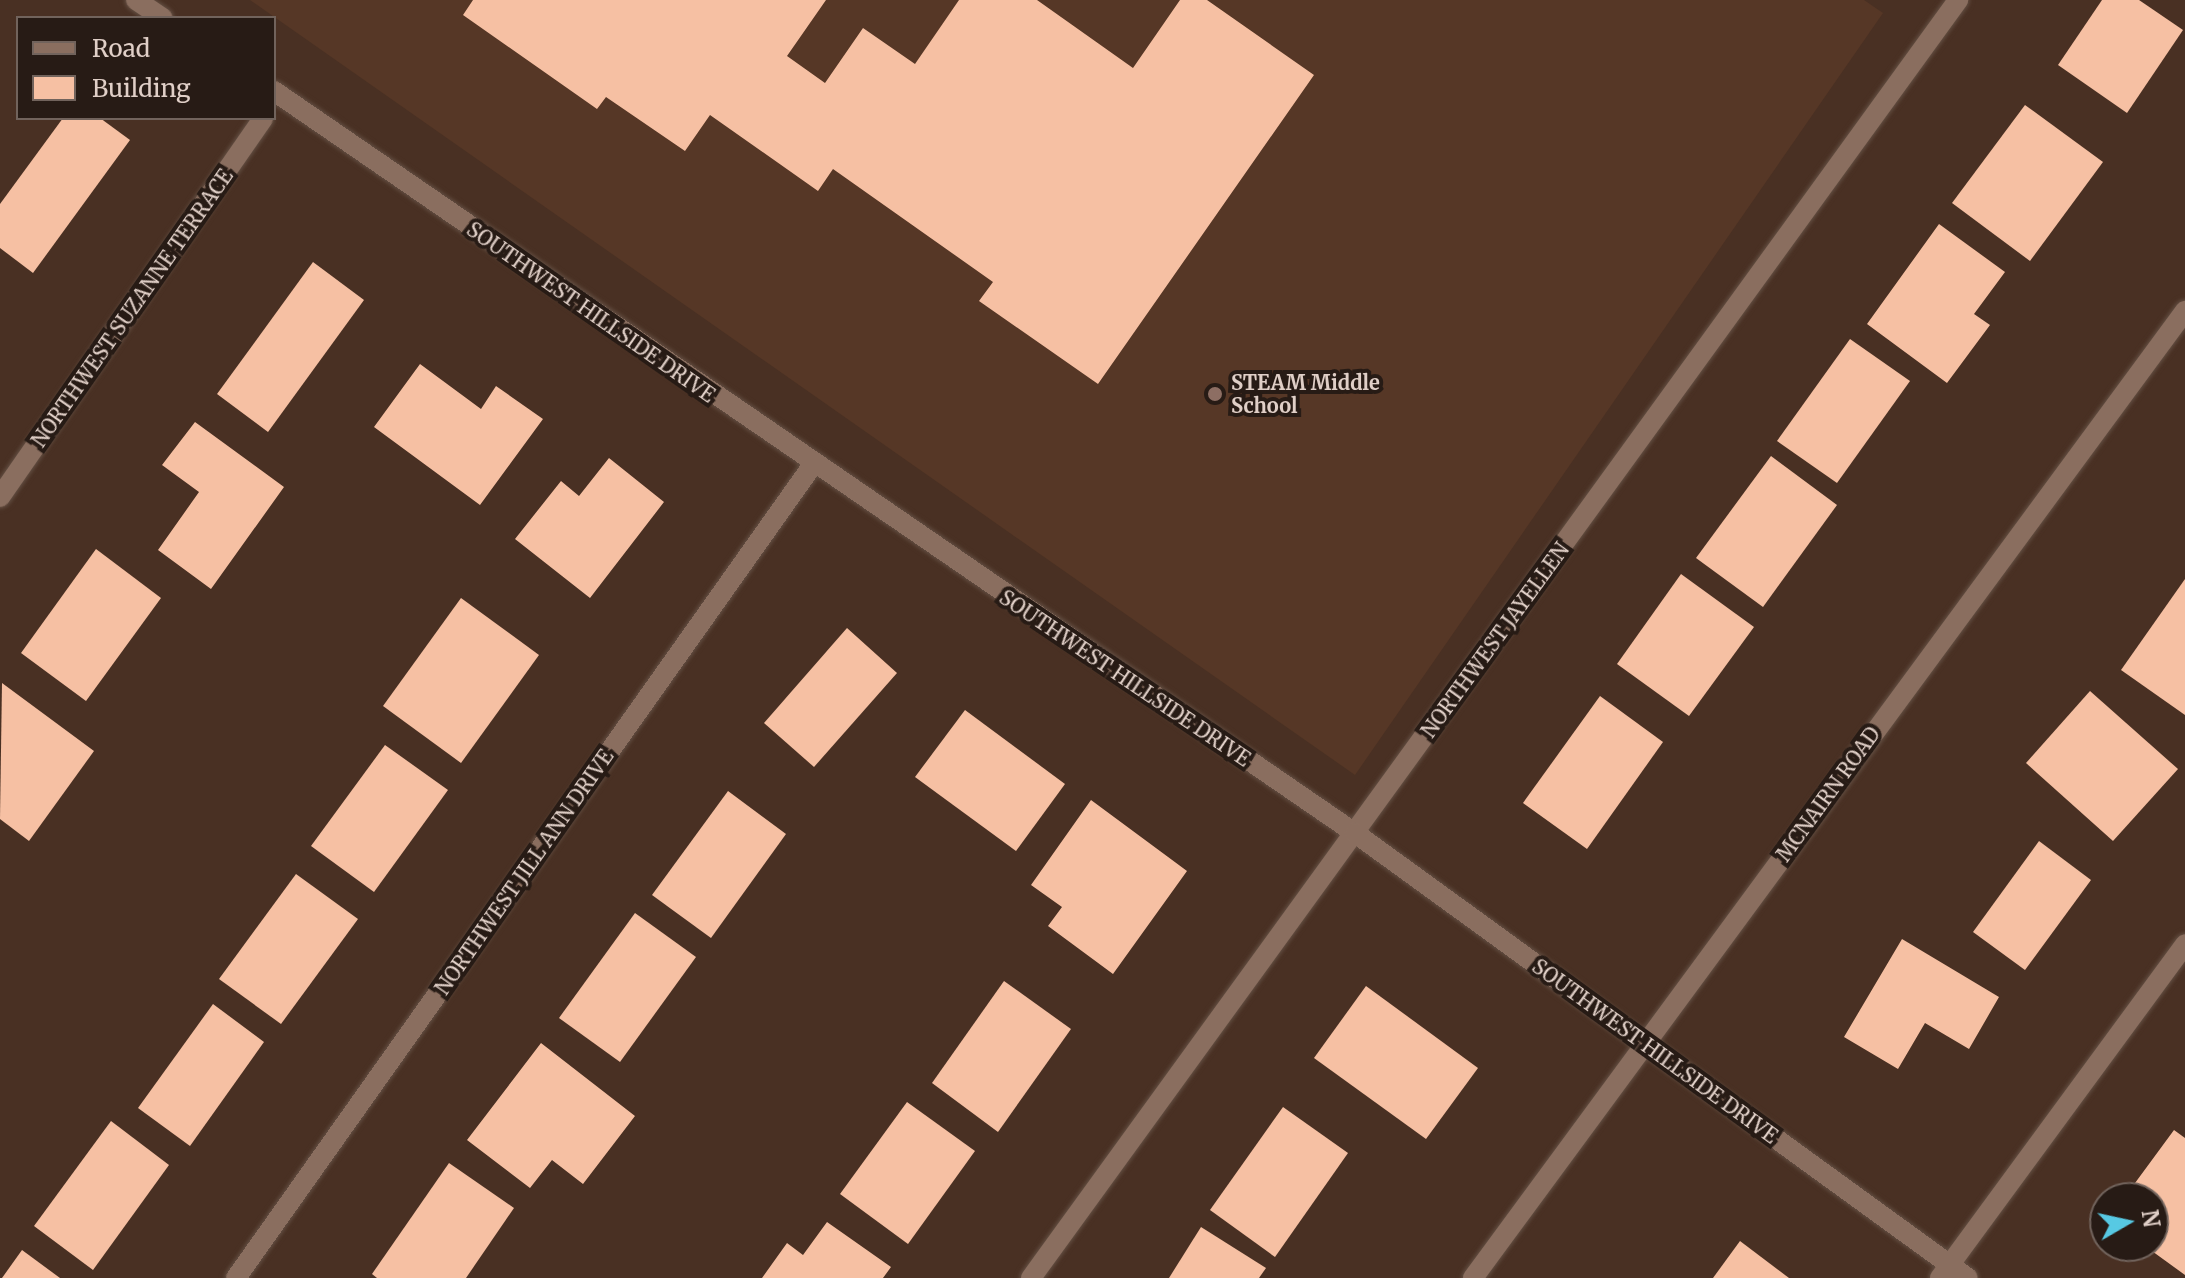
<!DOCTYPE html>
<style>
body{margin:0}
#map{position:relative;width:2185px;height:1278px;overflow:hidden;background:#493023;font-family:Merriweather,serif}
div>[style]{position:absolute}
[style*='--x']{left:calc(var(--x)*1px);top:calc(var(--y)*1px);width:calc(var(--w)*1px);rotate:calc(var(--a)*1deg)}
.built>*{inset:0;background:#563726}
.building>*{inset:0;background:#f6c0a3}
.roads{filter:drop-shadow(0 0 2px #634f43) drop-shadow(0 0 2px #634f43)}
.minor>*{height:20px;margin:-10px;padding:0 10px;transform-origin:10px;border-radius:10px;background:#8a6e5f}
.tertiary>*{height:20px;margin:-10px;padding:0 10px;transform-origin:10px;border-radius:10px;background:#8a6e5f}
.dots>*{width:22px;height:22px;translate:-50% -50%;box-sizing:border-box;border:4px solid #271b15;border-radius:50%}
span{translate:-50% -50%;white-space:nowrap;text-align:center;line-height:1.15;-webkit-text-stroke:8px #271b15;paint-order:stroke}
.street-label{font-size:20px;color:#e0cfc7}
.poi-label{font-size:20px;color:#e0cfc7;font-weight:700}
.left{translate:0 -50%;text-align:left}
.legend{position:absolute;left:16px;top:16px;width:260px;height:104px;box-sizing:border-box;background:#271b15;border:2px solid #71635c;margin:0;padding:10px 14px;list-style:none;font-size:24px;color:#e0cfc7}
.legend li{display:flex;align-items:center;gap:16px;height:40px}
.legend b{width:40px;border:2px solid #71635c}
.north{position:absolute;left:2089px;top:1182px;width:80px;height:80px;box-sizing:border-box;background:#271b15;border:2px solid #71635c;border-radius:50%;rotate:81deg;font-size:22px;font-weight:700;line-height:32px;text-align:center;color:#e0cfc7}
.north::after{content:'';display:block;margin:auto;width:28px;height:36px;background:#57c9e3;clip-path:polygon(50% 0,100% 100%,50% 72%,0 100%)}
</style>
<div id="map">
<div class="built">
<i style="clip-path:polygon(250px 0,1864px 0,1883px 13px,1355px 775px)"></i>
</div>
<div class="building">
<i style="clip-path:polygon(473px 0,826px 0,787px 56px,825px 83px,863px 28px,915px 64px,959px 0,1037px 0,1133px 68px,1180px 0,1207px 0,1314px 75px,1098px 384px,979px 301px,993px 282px,833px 169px,818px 191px,710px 115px,685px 151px,606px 97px,597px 109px,463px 15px)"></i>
<i style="clip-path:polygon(2102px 0,2139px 0,2183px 30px,2127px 113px,2058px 65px)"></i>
<i style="clip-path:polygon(2025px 105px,2103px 162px,2030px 261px,1952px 203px)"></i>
<i style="clip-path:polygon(63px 118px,100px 118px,130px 140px,33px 273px,0 248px,0 204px)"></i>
<i style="clip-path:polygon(1939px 224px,2005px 272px,1974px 314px,1990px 325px,1947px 383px,1867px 324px)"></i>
<i style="clip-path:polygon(313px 262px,364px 300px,268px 432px,217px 394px)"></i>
<i style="clip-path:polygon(1850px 339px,1910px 381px,1837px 483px,1777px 441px)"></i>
<i style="clip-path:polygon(420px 364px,481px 409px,496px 386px,543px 419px,480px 505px,374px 427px)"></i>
<i style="clip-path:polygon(195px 422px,284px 487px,211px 589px,158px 550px,199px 492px,162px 465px)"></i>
<i style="clip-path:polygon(1771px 456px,1837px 505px,1763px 607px,1696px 558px)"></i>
<i style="clip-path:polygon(609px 458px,664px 502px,590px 598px,515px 539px,561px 481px,579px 496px)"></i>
<i style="clip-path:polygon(96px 549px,161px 598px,86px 701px,21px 653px)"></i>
<i style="clip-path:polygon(1681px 574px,1754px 627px,1689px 716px,1617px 664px)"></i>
<i style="clip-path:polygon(2185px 579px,2185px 715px,2121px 670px)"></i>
<i style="clip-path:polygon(461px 598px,539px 655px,461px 763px,383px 706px)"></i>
<i style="clip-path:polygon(847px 628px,897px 673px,814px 767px,764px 723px)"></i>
<i style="clip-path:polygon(2px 683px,94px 751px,29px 841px,0 819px)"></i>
<i style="clip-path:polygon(2090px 691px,2178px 769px,2113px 841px,2026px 763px)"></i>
<i style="clip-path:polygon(1600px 696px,1663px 742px,1587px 849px,1523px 803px)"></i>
<i style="clip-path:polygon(965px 710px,1065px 784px,1016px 851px,915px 777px)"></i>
<i style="clip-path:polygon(385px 745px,448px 790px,374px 892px,311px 846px)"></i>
<i style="clip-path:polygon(728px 791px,786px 834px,711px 938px,652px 895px)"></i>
<i style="clip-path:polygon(1091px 800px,1187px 871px,1113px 974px,1048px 926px,1062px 907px,1031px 885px)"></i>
<i style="clip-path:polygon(2039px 841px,2091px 880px,2025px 970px,1973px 932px)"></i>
<i style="clip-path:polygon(296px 874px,358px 919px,281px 1024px,219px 979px)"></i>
<i style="clip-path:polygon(635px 913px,696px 957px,620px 1062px,559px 1018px)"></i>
<i style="clip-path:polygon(1902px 939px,1999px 997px,1969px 1049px,1925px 1023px,1898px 1069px,1844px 1037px)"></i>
<i style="clip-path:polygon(1004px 981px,1071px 1029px,998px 1132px,932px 1083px)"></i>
<i style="clip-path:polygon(1366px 986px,1478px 1068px,1426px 1139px,1314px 1058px)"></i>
<i style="clip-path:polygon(213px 1004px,264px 1042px,190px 1146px,138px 1108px)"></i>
<i style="clip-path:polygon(541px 1043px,635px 1116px,583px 1184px,552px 1160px,530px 1188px,467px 1140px)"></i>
<i style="clip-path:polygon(907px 1102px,975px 1151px,908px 1244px,840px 1194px)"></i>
<i style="clip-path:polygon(1283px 1107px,1348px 1153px,1275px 1257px,1210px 1210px)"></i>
<i style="clip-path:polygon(111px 1121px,169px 1165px,93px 1270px,34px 1226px)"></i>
<i style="clip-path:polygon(2174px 1130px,2185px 1138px,2185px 1275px,2145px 1246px,2153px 1246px,2153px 1198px,2124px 1198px)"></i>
<i style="clip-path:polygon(449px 1163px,514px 1208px,466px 1278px,377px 1278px,372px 1274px)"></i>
<i style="clip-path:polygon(827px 1222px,891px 1267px,883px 1278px,762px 1278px,787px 1243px,803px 1255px)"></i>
<i style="clip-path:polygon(1201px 1227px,1266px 1268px,1259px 1278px,1169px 1278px)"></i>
<i style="clip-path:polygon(1740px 1241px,1789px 1278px,1713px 1278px)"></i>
<i style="clip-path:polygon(22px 1250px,60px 1278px,2px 1278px)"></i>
</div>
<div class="roads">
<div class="minor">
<i style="--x:0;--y:497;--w:461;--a:-55.2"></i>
<i style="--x:236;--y:1278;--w:996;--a:-54.65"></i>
<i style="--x:1031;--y:1278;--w:1579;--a:-54.04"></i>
<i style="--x:1473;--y:1278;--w:1201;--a:-53.64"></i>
<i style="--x:1940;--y:1278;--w:414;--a:-53.7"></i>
</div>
<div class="tertiary">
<i style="--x:136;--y:0;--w:32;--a:34"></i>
<i style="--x:274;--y:91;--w:1311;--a:34.47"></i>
<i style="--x:1355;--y:833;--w:757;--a:35.98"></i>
</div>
</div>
<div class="dots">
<i style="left:1215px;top:394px;background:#8d6e63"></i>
</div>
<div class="street-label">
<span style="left:132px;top:308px;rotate:-55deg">NORTHWEST SUZANNE TERRACE</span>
<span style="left:591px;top:312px;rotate:35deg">SOUTHWEST HILLSIDE DRIVE</span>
<span style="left:1495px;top:640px;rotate:-54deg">NORTHWEST JAYELLEN</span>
<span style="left:1125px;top:678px;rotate:34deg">SOUTHWEST HILLSIDE DRIVE</span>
<span style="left:1828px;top:794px;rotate:-54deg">MCNAIRN ROAD</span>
<span style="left:524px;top:872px;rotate:-55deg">NORTHWEST JILL ANN DRIVE</span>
<span style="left:1655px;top:1051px;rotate:36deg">SOUTHWEST HILLSIDE DRIVE</span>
</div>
<div class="poi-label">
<span class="left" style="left:1231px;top:394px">STEAM Middle<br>School</span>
</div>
<ul class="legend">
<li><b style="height:10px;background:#8a6e5f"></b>Road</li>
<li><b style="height:22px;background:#f6c0a3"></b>Building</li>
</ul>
<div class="north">N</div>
</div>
